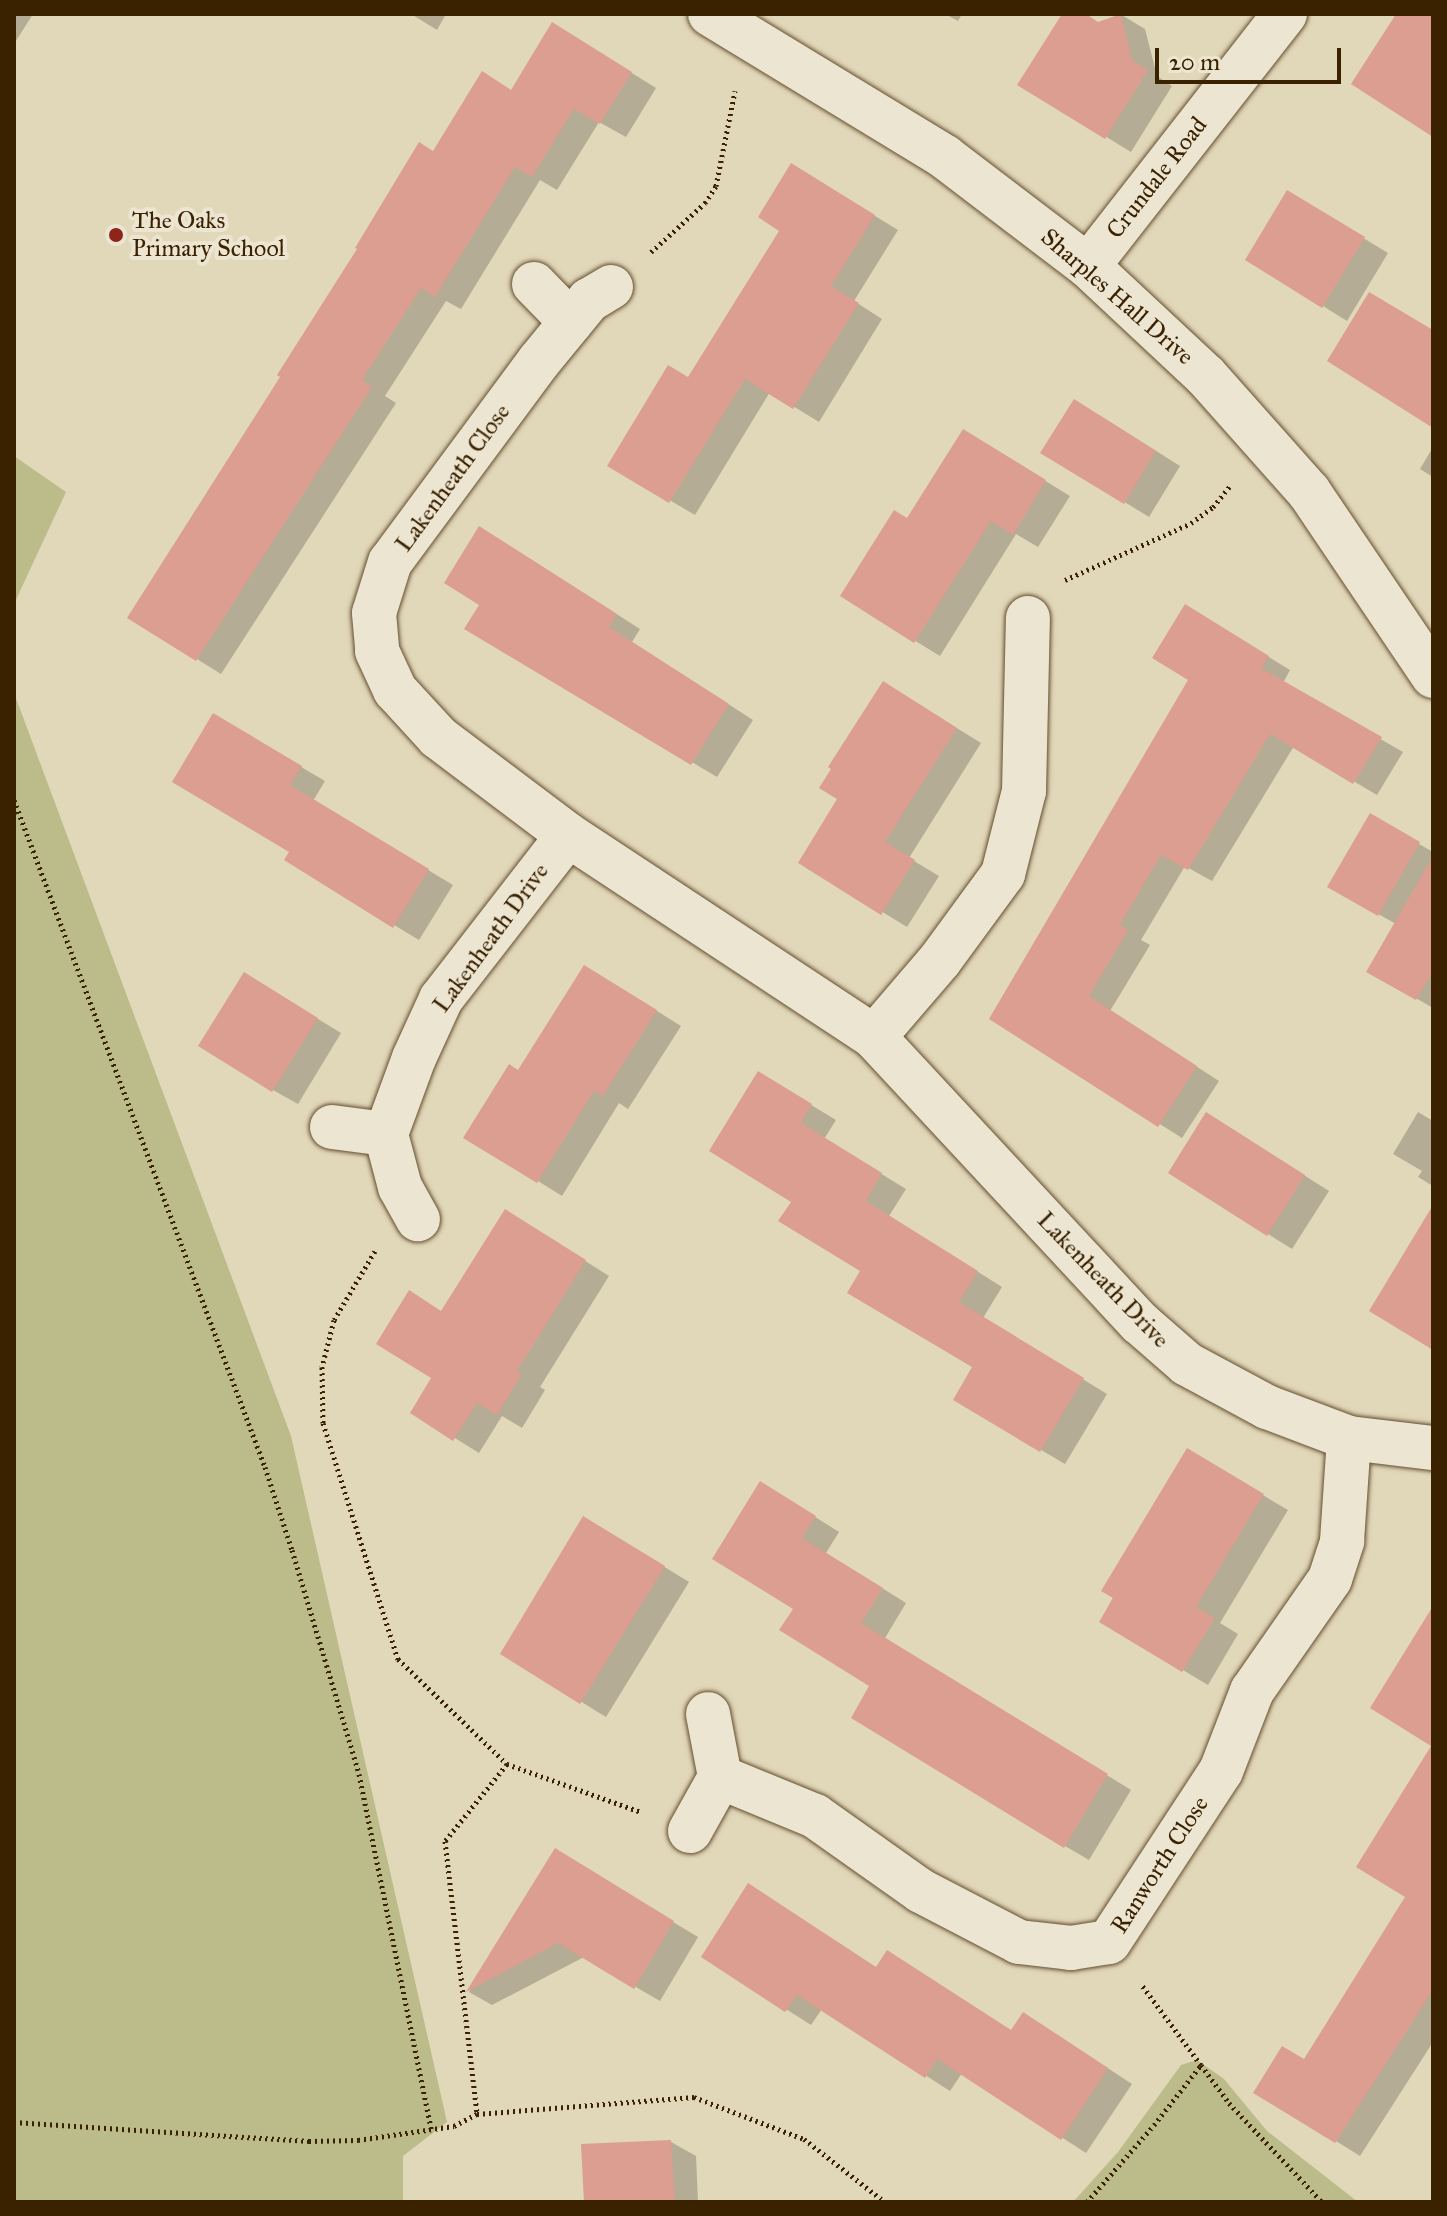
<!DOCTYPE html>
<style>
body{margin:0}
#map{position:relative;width:1447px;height:2216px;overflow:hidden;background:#e1d7b9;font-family:"IM FELL Great Primer",serif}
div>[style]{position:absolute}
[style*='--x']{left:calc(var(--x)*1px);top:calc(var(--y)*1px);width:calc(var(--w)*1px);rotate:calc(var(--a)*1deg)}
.green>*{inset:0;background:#bbbc8a}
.shadow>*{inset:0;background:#0003}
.building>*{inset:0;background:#db9e90}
.path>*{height:5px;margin-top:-2.5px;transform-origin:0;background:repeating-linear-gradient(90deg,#3a2200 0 2px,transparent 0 6px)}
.roads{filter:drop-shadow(0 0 2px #644f2e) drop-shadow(0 0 2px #644f2e)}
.minor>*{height:44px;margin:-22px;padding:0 22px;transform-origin:22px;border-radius:22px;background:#ece5d2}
.dots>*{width:22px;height:22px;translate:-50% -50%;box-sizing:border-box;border:4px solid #ece5d2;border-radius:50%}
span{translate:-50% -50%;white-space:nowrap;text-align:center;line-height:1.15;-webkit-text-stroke:8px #ece5d2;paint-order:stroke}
.street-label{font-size:24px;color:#3a2200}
.poi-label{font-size:24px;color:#3a2200}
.left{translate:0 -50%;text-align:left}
.frame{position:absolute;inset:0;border:16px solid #3a2200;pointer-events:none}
.scale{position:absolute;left:1155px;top:48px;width:186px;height:36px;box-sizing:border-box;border:4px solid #3a2200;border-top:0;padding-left:10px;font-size:24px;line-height:28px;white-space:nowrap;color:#3a2200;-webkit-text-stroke:6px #ece5d2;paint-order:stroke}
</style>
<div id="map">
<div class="green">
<i style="clip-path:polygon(14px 456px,66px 492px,14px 604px)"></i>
<i style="clip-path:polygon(14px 693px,291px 1436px,447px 2122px,403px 2156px,403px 2202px,14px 2202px)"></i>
<i style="clip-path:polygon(1197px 2060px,1224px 2079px,1267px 2131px,1358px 2202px,1073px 2202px,1118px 2152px,1181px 2065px)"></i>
</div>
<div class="shadow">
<i style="clip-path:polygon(14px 14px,33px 14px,14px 44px)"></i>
<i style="clip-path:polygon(411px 14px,446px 14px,437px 30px)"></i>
<i style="clip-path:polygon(945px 14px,962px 14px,958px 21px)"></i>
<i style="clip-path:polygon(1065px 14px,1083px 14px,1100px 24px,1120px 14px,1145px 29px,1157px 76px,1172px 86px,1131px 152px,1020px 84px)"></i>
<i style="clip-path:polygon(577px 39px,656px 88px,626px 137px,599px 122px,557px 190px,540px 180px,461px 309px,446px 301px,385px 396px,396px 403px,221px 674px,197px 659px,434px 153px)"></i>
<i style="clip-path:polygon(816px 180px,898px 230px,854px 301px,882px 319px,819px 422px,770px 392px,695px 515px,610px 465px,689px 380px)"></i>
<i style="clip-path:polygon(1312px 207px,1388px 253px,1347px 321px,1323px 306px)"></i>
<i style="clip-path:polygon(1099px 415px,1180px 466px,1149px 517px,1043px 452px)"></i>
<i style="clip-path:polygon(988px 446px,1070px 496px,1038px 547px,1016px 534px,940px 656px,842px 596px,908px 520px)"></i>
<i style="clip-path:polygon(1433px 447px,1433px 477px,1420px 469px)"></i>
<i style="clip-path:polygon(505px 543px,640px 629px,632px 642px,753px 720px,717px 777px,467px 628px,482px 604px)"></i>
<i style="clip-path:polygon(1209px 620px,1290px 670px,1283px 683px,1403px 752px,1377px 795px,1294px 746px,1212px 881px,1185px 866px,1141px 940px,1150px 945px,1110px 1011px,1219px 1081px,1182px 1138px,992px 1018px,1191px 680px)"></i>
<i style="clip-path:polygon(908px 698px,981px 743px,909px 858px,939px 876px,907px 927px,801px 862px)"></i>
<i style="clip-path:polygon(214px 716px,325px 781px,313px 801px,453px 885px,419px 940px,286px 860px,291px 851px)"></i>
<i style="clip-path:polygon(1370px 816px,1433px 852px,1433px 1008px,1369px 971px,1396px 924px,1329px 886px)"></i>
<i style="clip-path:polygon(609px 981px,681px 1026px,628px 1109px,619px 1103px,562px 1196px,538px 1181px,519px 1072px)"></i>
<i style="clip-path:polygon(269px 989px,341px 1033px,298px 1104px,273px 1090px)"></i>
<i style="clip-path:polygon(783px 1088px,836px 1120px,824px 1139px,906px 1189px,889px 1216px,1002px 1287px,983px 1318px,1107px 1394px,1065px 1464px,955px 1399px,975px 1366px,863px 1270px,793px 1201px)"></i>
<i style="clip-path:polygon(1418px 1112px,1433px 1121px,1433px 1186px,1418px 1177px,1422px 1171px,1393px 1154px)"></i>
<i style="clip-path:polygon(1231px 1129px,1329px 1191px,1292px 1249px,1268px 1234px)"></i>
<i style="clip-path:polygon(530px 1226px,609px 1276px,540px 1387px,545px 1390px,522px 1428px,502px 1416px,479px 1453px,413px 1412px,434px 1378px,443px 1313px)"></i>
<i style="clip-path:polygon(1188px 1451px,1288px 1510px,1220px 1623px,1238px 1634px,1208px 1685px,1101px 1621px)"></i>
<i style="clip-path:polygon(785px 1498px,839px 1532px,826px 1553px,906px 1603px,885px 1638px,1131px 1790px,1089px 1860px,1065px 1846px,872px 1686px,795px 1608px)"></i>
<i style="clip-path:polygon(609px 1533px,689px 1582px,606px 1717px,502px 1653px)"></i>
<i style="clip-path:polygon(555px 1851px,698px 1937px,660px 2001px,584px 1957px,492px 2005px,469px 1992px)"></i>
<i style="clip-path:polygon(1433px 1954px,1433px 2042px,1360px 2156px,1336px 2141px,1305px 2061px)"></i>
<i style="clip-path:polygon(703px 1956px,877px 1968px,1013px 2032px,1048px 2029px,1132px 2084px,1086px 2153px,962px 2073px,950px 2091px,822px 2009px,811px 2025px)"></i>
<i style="clip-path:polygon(671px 2142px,696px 2156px,698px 2202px,585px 2202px)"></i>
</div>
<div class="building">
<i style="clip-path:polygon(1062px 14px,1086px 14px,1098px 22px,1121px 14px,1132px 60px,1148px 70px,1105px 139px,1017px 85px)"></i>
<i style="clip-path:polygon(1396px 14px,1433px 14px,1433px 137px,1351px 84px)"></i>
<i style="clip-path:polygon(552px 22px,632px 72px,600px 124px,574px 109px,532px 177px,515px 167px,435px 297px,421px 288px,362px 380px,372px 387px,196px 661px,127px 618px,280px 377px,277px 375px,357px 249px,355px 248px,419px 142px,433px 151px,482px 71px,511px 90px)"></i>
<i style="clip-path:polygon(791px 163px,875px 215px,831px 286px,859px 303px,793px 409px,745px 379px,669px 503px,607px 466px,668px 365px,688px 377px,779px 231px,758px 217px)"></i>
<i style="clip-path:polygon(1287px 190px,1365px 237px,1322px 308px,1245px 260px)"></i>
<i style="clip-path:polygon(1369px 292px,1433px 330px,1433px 428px,1327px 361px)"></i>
<i style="clip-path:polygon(1074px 399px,1156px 451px,1124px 504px,1040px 453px)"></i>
<i style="clip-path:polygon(963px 429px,1046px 480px,1013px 535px,991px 521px,914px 643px,840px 596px,894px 510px,907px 518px)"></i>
<i style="clip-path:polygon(479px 526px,617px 614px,609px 627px,729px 704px,691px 765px,464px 629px,479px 605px,444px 583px)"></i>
<i style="clip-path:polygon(1185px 604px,1269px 656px,1261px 668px,1382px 737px,1353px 784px,1270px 734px,1188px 870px,1161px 855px,1120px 925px,1128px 930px,1089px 996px,1197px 1066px,1158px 1127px,989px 1019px,1188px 680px,1152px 658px)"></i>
<i style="clip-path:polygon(883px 681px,957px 728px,885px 842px,915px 860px,881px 915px,798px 863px,837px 799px,819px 788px,831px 769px,828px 767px)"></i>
<i style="clip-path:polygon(213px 713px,302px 766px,290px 785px,429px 869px,393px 928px,284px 860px,289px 852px,172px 782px)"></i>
<i style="clip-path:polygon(1370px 813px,1420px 842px,1378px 916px,1327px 887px)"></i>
<i style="clip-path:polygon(1433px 856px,1433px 972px,1416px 1000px,1366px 972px)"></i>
<i style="clip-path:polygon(584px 965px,657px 1010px,603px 1096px,594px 1091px,537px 1183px,463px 1138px,509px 1064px,518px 1070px)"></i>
<i style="clip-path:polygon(244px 972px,318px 1018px,272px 1092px,198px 1046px)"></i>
<i style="clip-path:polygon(758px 1071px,812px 1104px,801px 1123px,882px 1173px,866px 1201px,978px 1271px,959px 1302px,1084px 1378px,1040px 1452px,953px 1400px,972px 1367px,847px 1293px,860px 1271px,778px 1221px,791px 1202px,709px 1151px)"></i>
<i style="clip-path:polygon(1206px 1112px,1305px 1175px,1267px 1236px,1168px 1173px)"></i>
<i style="clip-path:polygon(1433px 1205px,1433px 1350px,1369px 1311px)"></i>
<i style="clip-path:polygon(505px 1209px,586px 1260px,517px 1371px,522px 1374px,497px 1415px,477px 1403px,453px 1441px,410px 1413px,431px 1378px,376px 1344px,409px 1290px,441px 1311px)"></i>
<i style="clip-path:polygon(1187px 1448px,1264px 1494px,1196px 1607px,1215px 1618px,1182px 1672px,1099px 1622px,1113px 1598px,1101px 1591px)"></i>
<i style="clip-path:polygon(760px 1481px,816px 1516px,802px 1538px,883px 1588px,861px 1623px,1108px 1774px,1064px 1848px,851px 1718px,869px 1686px,779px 1630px,793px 1609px,712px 1559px)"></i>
<i style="clip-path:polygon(583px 1516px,665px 1566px,580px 1704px,500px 1654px)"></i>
<i style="clip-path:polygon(1433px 1606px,1433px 1990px,1335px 2143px,1253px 2093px,1282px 2046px,1304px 2059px,1405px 1897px,1356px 1867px,1431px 1746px,1370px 1708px)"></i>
<i style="clip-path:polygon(555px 1848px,674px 1921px,634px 1989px,558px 1943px,466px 1992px)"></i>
<i style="clip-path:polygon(748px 1883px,876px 1967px,887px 1950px,1011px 2030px,1023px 2012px,1108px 2068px,1061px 2140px,937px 2059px,925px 2078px,797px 1995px,785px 2012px,701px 1957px)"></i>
<i style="clip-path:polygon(671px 2140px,675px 2202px,584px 2202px,581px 2144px)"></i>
</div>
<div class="path">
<i style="--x:651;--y:252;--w:73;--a:-42.2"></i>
<i style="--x:705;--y:203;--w:20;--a:-57"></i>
<i style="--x:716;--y:186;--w:97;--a:-78.7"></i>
<i style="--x:1065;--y:580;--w:138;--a:-24.3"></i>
<i style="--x:1191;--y:523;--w:27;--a:-36"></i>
<i style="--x:1213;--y:507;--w:28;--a:-51"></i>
<i style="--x:14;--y:800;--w:713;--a:69.38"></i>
<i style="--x:265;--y:1467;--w:87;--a:72"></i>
<i style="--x:292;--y:1550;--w:234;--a:73.3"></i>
<i style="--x:359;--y:1774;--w:362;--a:78.5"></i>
<i style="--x:375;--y:1251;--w:80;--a:120.7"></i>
<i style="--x:334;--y:1320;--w:49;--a:104.3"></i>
<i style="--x:322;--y:1367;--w:56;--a:89"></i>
<i style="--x:323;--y:1423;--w:248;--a:72.4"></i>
<i style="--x:398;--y:1659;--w:151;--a:43.9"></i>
<i style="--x:507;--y:1764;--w:99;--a:128.8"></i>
<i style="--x:445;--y:1841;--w:275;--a:83.3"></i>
<i style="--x:477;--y:2114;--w:218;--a:-4.5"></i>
<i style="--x:694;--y:2097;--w:118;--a:20.9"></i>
<i style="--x:804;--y:2139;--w:103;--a:37.9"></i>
<i style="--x:507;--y:1764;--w:142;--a:19.7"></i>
<i style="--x:1201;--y:2065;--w:47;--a:53.6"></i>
<i style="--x:1229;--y:2103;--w:136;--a:46.8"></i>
<i style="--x:14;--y:2122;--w:296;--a:3.7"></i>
<i style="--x:309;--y:2141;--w:49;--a:-1.2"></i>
<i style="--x:358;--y:2140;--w:97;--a:-8.3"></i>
<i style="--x:454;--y:2126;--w:26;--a:-28"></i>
<i style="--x:1087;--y:2202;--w:102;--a:-49"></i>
<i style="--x:1154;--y:2125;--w:76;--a:-51.9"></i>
<i style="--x:1201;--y:2065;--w:101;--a:-126.5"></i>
</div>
<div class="roads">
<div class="minor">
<i style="--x:710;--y:14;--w:275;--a:31.3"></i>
<i style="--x:945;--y:157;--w:180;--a:37.3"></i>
<i style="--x:1088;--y:266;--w:161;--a:43"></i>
<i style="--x:1206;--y:376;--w:155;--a:48.4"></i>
<i style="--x:1309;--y:492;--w:222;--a:56"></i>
<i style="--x:1088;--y:266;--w:320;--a:-52"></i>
<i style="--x:534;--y:284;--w:53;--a:45.8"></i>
<i style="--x:611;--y:287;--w:26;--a:149"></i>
<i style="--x:589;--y:300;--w:79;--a:129.3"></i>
<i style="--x:539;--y:361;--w:250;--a:126.5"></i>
<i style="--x:390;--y:562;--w:53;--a:107.4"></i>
<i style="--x:374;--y:613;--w:38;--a:85"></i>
<i style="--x:377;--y:651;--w:43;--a:65.2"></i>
<i style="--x:395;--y:690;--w:64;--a:47.5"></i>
<i style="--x:438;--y:737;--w:163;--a:37"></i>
<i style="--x:568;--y:835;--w:367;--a:33.4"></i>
<i style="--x:874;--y:1037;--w:391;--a:47.1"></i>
<i style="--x:1140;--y:1323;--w:62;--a:41.1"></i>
<i style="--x:1187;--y:1364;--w:91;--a:28.3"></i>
<i style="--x:1267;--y:1407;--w:88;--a:20.7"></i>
<i style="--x:1349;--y:1438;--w:85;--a:6.8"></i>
<i style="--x:874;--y:1037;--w:101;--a:-49.4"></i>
<i style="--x:940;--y:960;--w:107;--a:-53.8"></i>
<i style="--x:1003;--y:874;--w:86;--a:-75.8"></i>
<i style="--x:1024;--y:791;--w:173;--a:-88.7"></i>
<i style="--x:332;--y:1127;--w:54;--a:7.4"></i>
<i style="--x:386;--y:1134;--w:55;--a:75.2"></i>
<i style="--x:400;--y:1187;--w:37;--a:61"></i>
<i style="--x:386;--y:1134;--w:81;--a:-69.8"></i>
<i style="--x:414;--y:1058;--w:65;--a:-65.4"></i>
<i style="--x:441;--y:999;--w:207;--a:-52.2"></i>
<i style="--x:720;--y:1777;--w:103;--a:22.3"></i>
<i style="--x:815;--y:1816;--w:130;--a:35.3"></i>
<i style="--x:921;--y:1891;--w:110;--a:27.5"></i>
<i style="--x:1019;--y:1942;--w:52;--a:6.6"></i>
<i style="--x:1071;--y:1948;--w:38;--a:-9"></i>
<i style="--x:1109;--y:1942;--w:204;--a:-56.8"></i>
<i style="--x:1221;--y:1771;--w:86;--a:-68.8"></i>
<i style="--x:1252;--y:1691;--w:136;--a:-55.1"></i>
<i style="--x:1330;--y:1579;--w:40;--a:-72"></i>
<i style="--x:1342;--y:1541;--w:103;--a:-86.1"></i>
<i style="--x:690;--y:1831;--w:62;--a:-60.9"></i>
<i style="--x:720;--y:1777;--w:64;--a:-100.8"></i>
</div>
</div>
<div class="dots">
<i style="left:116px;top:235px;background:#8f2418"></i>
</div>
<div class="street-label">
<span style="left:1157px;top:178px;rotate:-52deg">Crundale Road</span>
<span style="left:1117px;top:297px;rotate:41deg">Sharples Hall Drive</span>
<span style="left:453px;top:478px;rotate:-54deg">Lakenheath Close</span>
<span style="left:491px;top:938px;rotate:-54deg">Lakenheath Drive</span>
<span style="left:1103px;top:1280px;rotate:46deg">Lakenheath Drive</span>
<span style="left:1160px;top:1865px;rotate:-57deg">Ranworth Close</span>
</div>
<div class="poi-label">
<span class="left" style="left:132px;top:235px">The Oaks<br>Primary School</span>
</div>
<div class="frame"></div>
<div class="scale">20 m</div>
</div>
